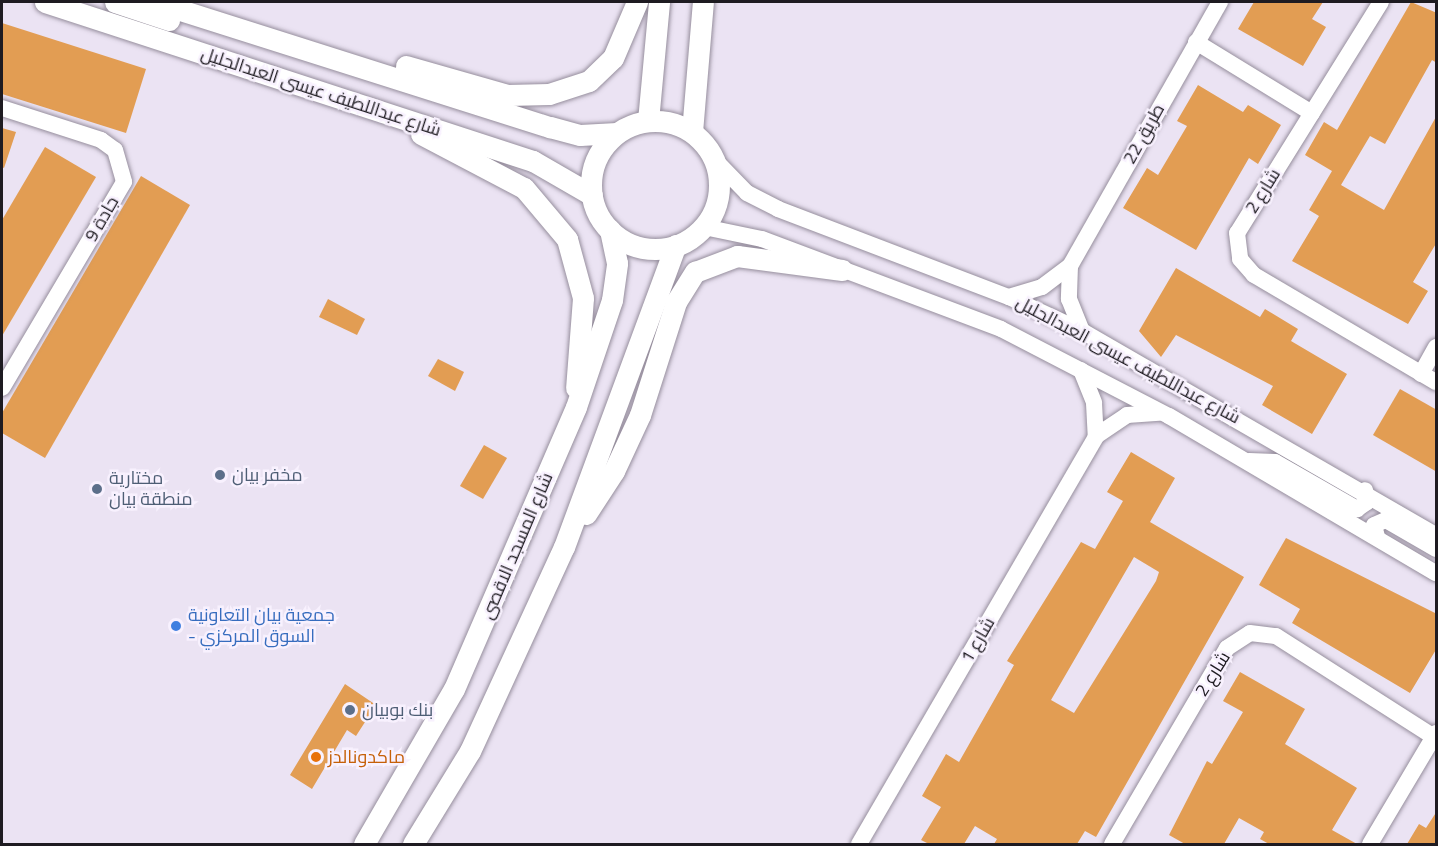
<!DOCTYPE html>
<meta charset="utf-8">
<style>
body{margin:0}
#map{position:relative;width:1438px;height:846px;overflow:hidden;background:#ebe3f3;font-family:"Titillium Web",Cairo,sans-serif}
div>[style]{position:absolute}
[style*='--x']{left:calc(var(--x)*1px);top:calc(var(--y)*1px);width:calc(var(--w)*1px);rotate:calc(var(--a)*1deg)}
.building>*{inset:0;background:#e29d53}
.roads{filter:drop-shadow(0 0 2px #968e9d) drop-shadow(0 0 2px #968e9d)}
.minor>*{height:16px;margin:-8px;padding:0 8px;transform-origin:8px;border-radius:8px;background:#fff}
.major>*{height:21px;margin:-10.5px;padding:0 10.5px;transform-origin:10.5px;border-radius:10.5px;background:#fff}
.major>.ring{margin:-10.5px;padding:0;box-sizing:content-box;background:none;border:21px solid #fff;border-radius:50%}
.dots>*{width:16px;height:16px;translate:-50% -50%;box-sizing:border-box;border:3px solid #f8f1fe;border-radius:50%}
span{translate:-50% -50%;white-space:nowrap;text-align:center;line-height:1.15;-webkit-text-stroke:5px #f8f1fe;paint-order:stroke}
.street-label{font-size:18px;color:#1e1b21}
.service-label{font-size:18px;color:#4e5e75}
.left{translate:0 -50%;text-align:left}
.shop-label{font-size:18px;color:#366cbe}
.food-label{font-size:18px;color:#c56008}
.frame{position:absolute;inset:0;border:3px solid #1e1b21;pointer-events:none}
</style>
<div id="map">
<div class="building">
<i style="clip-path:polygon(1254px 2px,1323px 2px,1312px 19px,1326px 27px,1303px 66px,1238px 29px)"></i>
<i style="clip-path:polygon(1411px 2px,1437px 13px,1437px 63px,1432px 60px,1385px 144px,1370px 136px,1341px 185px,1384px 210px,1437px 115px,1437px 242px,1413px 282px,1428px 291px,1408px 324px,1292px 261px,1319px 216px,1309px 210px,1332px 171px,1305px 155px,1324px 122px,1337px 130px)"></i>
<i style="clip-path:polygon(2px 23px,146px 69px,126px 133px,2px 94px)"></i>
<i style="clip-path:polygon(1198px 85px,1243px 112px,1248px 105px,1281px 125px,1258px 164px,1249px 158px,1196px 250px,1123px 208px,1147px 168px,1158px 175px,1187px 126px,1177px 121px)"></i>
<i style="clip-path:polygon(2px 128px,16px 132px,4px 168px,2px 167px)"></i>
<i style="clip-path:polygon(45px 147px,96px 177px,2px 336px,2px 220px)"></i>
<i style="clip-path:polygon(141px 176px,190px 205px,45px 458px,2px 433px,2px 413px)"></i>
<i style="clip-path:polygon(1176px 268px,1260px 317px,1265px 309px,1298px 329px,1291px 341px,1347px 374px,1312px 434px,1262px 405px,1273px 386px,1176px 335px,1161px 357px,1139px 331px)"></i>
<i style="clip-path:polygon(328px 299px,365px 319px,357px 335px,319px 317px)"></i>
<i style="clip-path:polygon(438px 359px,464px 372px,455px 391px,428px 376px)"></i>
<i style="clip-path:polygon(1400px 389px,1437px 410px,1437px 472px,1373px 435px)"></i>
<i style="clip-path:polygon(484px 445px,507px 458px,483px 499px,460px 486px)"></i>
<i style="clip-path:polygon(evenodd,1131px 452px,1175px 478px,1150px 522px,1244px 577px,1096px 837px,1085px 831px,1077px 844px,994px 844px,997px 839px,975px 826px,964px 844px,929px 844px,921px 840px,941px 807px,922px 796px,946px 754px,959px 762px,1014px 665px,1007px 661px,1081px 542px,1095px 549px,1123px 501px,1107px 492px,1131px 452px,1134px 557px,1159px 572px,1156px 581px,1074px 713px,1051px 700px,1134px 557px)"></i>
<i style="clip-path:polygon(1286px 538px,1437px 614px,1437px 648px,1410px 693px,1292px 623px,1300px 609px,1259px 585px)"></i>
<i style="clip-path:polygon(1240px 672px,1305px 709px,1285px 744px,1357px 788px,1332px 830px,1357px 844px,1269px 844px,1260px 839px,1264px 832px,1239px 818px,1224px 844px,1185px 844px,1169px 835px,1207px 761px,1212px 764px,1243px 712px,1223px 701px)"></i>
<i style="clip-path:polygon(345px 684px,376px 705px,356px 736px,347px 730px,312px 789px,290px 775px)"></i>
<i style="clip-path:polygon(1437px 811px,1437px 844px,1407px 844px,1419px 824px,1426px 828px)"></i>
</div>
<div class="roads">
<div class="minor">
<i style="--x:1381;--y:2;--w:272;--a:121.9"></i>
<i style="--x:1237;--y:233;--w:26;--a:83"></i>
<i style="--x:1240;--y:259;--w:21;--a:49"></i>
<i style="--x:1254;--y:275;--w:211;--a:30.5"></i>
<i style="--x:1196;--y:42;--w:136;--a:31.5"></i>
<i style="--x:2;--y:108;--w:104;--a:17.9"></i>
<i style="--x:101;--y:140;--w:17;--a:36"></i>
<i style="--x:115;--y:150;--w:33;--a:74"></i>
<i style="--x:124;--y:182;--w:239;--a:120.6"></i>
<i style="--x:715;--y:160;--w:46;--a:45.9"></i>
<i style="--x:747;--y:193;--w:35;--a:27"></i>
<i style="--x:778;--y:209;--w:247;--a:20.9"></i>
<i style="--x:1009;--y:297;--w:81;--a:25"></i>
<i style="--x:1082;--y:331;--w:409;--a:30"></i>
<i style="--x:704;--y:227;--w:59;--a:11.7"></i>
<i style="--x:762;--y:239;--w:255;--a:20.6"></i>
<i style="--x:1001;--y:329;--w:189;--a:27.4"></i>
<i style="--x:1169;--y:416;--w:310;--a:30.5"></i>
<i style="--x:1070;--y:266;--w:33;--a:92"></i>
<i style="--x:1069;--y:299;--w:35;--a:68"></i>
<i style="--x:1009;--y:297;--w:34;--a:-17"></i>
<i style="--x:1042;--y:287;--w:35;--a:-37"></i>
<i style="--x:1070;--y:266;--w:304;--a:-60.4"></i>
<i style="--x:1081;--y:370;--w:35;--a:68"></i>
<i style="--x:1094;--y:403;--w:33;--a:87"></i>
<i style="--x:1421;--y:374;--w:31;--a:-61"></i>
<i style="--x:1249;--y:461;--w:26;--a:2"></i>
<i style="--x:1275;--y:462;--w:95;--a:29.8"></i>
<i style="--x:1357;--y:509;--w:12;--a:-35"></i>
<i style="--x:1367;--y:502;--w:12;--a:-99"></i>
<i style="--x:1377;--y:537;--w:12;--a:-104"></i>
<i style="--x:1374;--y:525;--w:13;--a:-23"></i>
<i style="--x:1386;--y:520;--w:58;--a:30.1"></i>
<i style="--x:859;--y:844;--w:472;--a:-59.8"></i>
<i style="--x:1096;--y:436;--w:37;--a:-34"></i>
<i style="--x:1127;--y:415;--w:32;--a:-4"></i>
<i style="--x:1112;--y:844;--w:227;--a:-59.6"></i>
<i style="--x:1227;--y:648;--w:27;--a:-33"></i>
<i style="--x:1250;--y:633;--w:26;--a:7"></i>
<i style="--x:1276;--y:636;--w:188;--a:32.6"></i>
<i style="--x:1370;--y:844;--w:129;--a:-59.3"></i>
</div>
<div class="major">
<i style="--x:45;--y:2;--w:513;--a:18.05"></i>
<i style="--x:533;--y:161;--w:68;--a:30"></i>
<i style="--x:115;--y:2;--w:57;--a:18.4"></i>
<i style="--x:155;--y:2;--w:414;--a:17.6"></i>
<i style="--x:550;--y:127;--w:31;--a:15"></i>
<i style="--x:580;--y:135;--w:37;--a:-3"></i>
<i style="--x:406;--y:66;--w:105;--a:16"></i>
<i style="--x:507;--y:95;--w:42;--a:-1.4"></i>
<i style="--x:549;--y:94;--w:42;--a:-18"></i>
<i style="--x:589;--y:81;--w:33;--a:-44"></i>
<i style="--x:613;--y:58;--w:61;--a:-66.8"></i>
<i style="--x:648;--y:121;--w:120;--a:-84.7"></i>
<i class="ring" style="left:591px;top:121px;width:107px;height:107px"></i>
<i style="--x:692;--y:132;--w:130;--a:-85.2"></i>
<i style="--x:421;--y:134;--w:116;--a:27.7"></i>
<i style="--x:524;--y:188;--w:67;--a:49.9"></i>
<i style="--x:567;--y:239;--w:61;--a:74.8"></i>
<i style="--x:583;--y:298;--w:90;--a:94.4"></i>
<i style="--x:586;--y:514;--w:51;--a:-56.9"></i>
<i style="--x:614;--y:471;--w:62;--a:-65.1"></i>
<i style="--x:640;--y:415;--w:119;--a:-72.3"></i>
<i style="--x:676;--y:302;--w:36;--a:-58"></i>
<i style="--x:695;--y:272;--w:45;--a:-20.9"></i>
<i style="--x:737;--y:256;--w:106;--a:7.6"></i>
<i style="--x:364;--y:844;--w:179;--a:-59.9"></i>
<i style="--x:454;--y:689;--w:307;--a:-66.6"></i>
<i style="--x:576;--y:407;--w:113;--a:-71.4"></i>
<i style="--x:612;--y:300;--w:37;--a:-82"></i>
<i style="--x:617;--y:263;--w:34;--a:-102"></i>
<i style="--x:413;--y:844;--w:109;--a:-58.5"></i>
<i style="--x:470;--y:751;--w:225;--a:-65.3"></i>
<i style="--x:564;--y:547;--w:322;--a:-69.7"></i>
</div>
</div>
<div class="dots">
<i style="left:220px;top:475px;background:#5c6f8a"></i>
<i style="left:97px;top:489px;background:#5c6f8a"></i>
<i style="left:176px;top:626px;background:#3f7fe0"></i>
<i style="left:350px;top:710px;background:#5c6f8a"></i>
<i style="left:316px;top:757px;background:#e8710a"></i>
</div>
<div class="street-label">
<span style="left:321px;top:92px;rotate:18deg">شارع عبداللطيف عيسى العبدالجليل</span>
<span style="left:1144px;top:134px;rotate:-61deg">طريق 22</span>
<span style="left:1263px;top:191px;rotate:-58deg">شارع 2</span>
<span style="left:102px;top:219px;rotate:-60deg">جادة 9</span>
<span style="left:1128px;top:360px;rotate:28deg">شارع عبداللطيف عيسى العبدالجليل</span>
<span style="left:517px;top:546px;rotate:-67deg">شارع المسجد الاقصى</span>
<span style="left:978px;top:640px;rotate:-60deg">شارع 1</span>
<span style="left:1213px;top:674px;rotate:-58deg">شارع 2</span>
</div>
<div class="service-label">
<span class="left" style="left:232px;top:475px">مخفر بيان</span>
<span class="left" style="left:109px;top:489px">مختارية<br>منطقة بيان</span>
<span class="left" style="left:362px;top:710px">بنك بوبيان</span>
</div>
<div class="shop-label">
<span class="left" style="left:188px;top:626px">جمعية بيان التعاونية<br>- السوق المركزي</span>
</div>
<div class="food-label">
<span class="left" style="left:328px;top:757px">ماكدونالدز</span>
</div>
<div class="frame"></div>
</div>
